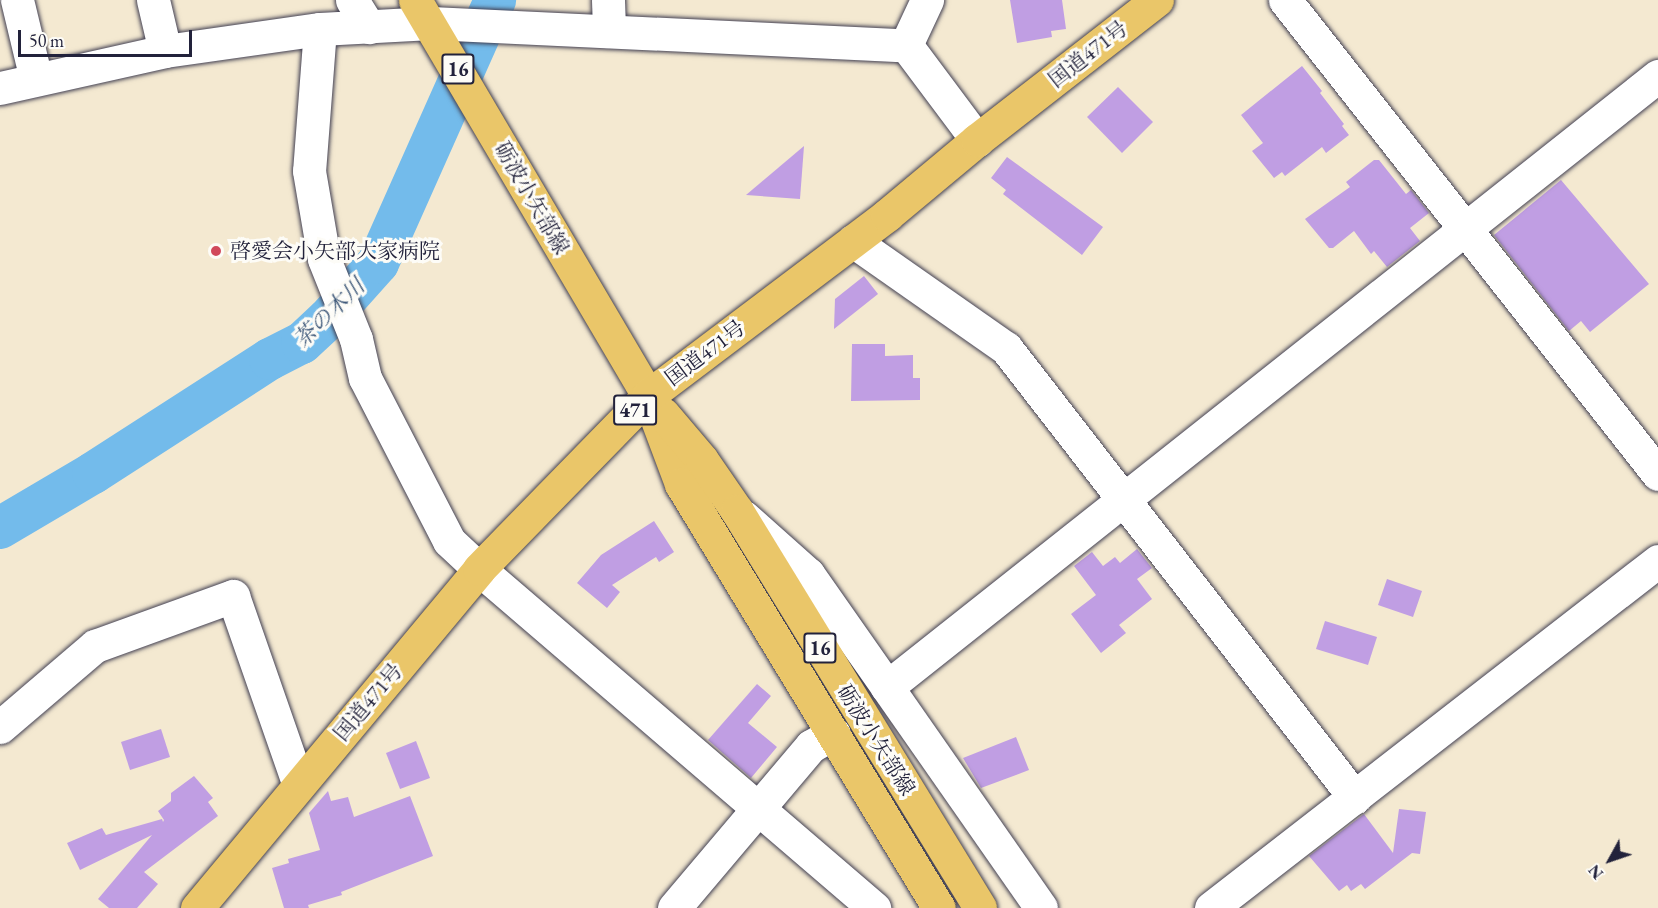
<!DOCTYPE html>
<meta charset="utf-8">
<style>
body{margin:0}
#map{position:relative;width:1658px;height:908px;overflow:hidden;background:#f4e9d1;font-family:"EB Garamond","Noto Serif JP",serif}
div>[style]{position:absolute}
[style*='--x']{left:calc(var(--x)*1px);top:calc(var(--y)*1px);width:calc(var(--w)*1px);rotate:calc(var(--a)*1deg)}
.river>*{height:42px;margin:-21px;padding:0 21px;transform-origin:21px;border-radius:21px;background:#73bbeb}
.building>*{inset:0;background:#c09ee3}
.roads{filter:drop-shadow(0 0 2px #424052) drop-shadow(0 0 2px #424052)}
.minor>*{height:33px;margin:-16.5px;padding:0 16.5px;transform-origin:16.5px;border-radius:16.5px;background:#fff}
.major>*{height:33px;margin:-16.5px;padding:0 16.5px;transform-origin:16.5px;border-radius:16.5px;background:#eac669}
.highway>*{height:33px;margin:-16.5px;padding:0 16.5px;transform-origin:16.5px;border-radius:16.5px;background:#eac669}
.dots>*{width:16px;height:16px;translate:-50% -50%;box-sizing:border-box;border:3px solid #fdfcf7;border-radius:50%}
span{translate:-50% -50%;white-space:nowrap;text-align:center;line-height:1.15;-webkit-text-stroke:6px #fdfcf7;paint-order:stroke}
.shield-label span{padding:2px 4px;background:#fdfcf7;border:2px solid;border-radius:4px;-webkit-text-stroke-width:0}
.shield-label{font-size:20px;color:#22223b;font-weight:700}
.street-label{font-size:21px;color:#22223b}
.poi-label{font-size:21px;color:#22223b}
.left{translate:0 -50%;text-align:left}
.water-label{font-size:22px;color:#3e5879;font-style:italic}
.north{position:absolute;left:1580px;top:830px;width:60px;height:60px;-webkit-text-stroke:4px #fdfcf7;paint-order:stroke;rotate:230deg;font-size:16px;font-weight:700;line-height:24px;text-align:center;color:#22223b}
.north::after{content:'';display:block;margin:auto;width:21px;height:27px;background:#22223b;clip-path:polygon(50% 0,100% 100%,50% 72%,0 100%)}
.scale{position:absolute;left:18px;top:30px;width:174px;height:27px;box-sizing:border-box;border:3px solid #22223b;border-top:0;padding-left:8px;font-size:18px;line-height:21px;white-space:nowrap;color:#22223b;-webkit-text-stroke:4px #fdfcf7;paint-order:stroke}
</style>
<div id="map">
<div class="river">
<i style="--x:0;--y:528;--w:108;--a:-30.6"></i>
<i style="--x:93;--y:473;--w:211;--a:-32.8"></i>
<i style="--x:270;--y:359;--w:36;--a:-27"></i>
<i style="--x:302;--y:343;--w:35;--a:-43"></i>
<i style="--x:328;--y:319;--w:75;--a:-48.2"></i>
<i style="--x:378;--y:263;--w:288;--a:-66"></i>
</div>
<div class="building">
<i style="clip-path:polygon(1010px 0,1062px 0,1066px 29px,1051px 31px,1052px 37px,1017px 43px)"></i>
<i style="clip-path:polygon(1302px 66px,1322px 91px,1320px 93px,1344px 124px,1342px 126px,1349px 135px,1326px 153px,1322px 147px,1285px 176px,1282px 172px,1274px 178px,1252px 151px,1263px 143px,1241px 115px)"></i>
<i style="clip-path:polygon(1118px 87px,1153px 122px,1122px 153px,1087px 117px)"></i>
<i style="clip-path:polygon(804px 146px,800px 199px,746px 195px)"></i>
<i style="clip-path:polygon(1007px 157px,1103px 227px,1082px 255px,1003px 194px,1006px 190px,991px 178px)"></i>
<i style="clip-path:polygon(1374px 160px,1379px 160px,1406px 194px,1411px 190px,1429px 213px,1410px 228px,1420px 241px,1387px 267px,1374px 251px,1371px 254px,1354px 231px,1333px 248px,1329px 248px,1305px 219px,1350px 187px,1346px 182px)"></i>
<i style="clip-path:polygon(1561px 180px,1649px 284px,1590px 332px,1581px 321px,1569px 331px,1494px 235px)"></i>
<i style="clip-path:polygon(864px 276px,878px 294px,834px 329px,835px 299px)"></i>
<i style="clip-path:polygon(852px 344px,885px 344px,885px 356px,913px 355px,913px 378px,920px 378px,920px 400px,851px 401px)"></i>
<i style="clip-path:polygon(654px 521px,674px 552px,659px 562px,656px 557px,612px 585px,620px 592px,607px 608px,577px 583px,601px 555px)"></i>
<i style="clip-path:polygon(1137px 549px,1152px 568px,1137px 579px,1152px 599px,1119px 625px,1126px 633px,1101px 653px,1071px 614px,1096px 595px,1074px 566px,1092px 552px,1103px 566px,1115px 557px,1120px 563px)"></i>
<i style="clip-path:polygon(1387px 579px,1422px 591px,1413px 617px,1378px 605px)"></i>
<i style="clip-path:polygon(1325px 621px,1377px 637px,1368px 665px,1316px 649px)"></i>
<i style="clip-path:polygon(757px 684px,771px 696px,748px 723px,777px 747px,751px 778px,708px 740px)"></i>
<i style="clip-path:polygon(161px 729px,170px 757px,130px 770px,121px 742px)"></i>
<i style="clip-path:polygon(1016px 737px,1029px 770px,981px 788px,963px 758px)"></i>
<i style="clip-path:polygon(416px 741px,430px 778px,400px 789px,386px 753px)"></i>
<i style="clip-path:polygon(194px 776px,213px 798px,208px 802px,218px 816px,144px 872px,158px 884px,137px 908px,109px 908px,98px 899px,152px 835px,80px 870px,67px 843px,102px 828px,106px 835px,162px 819px,163px 822px,164px 820px,158px 811px,171px 801px,171px 793px)"></i>
<i style="clip-path:polygon(328px 791px,331px 801px,348px 797px,354px 817px,410px 796px,433px 856px,341px 892px,342px 895px,308px 905px,309px 908px,284px 908px,272px 868px,289px 863px,288px 859px,320px 850px,309px 813px)"></i>
<i style="clip-path:polygon(1399px 809px,1426px 812px,1420px 854px,1412px 853px,1365px 889px,1361px 884px,1351px 891px,1347px 885px,1339px 891px,1309px 856px,1364px 814px,1393px 853px)"></i>
</div>
<div class="roads">
<div class="minor">
<i style="--x:17;--y:0;--w:81;--a:76.5"></i>
<i style="--x:153;--y:0;--w:52;--a:76.8"></i>
<i style="--x:352;--y:0;--w:32;--a:58"></i>
<i style="--x:608;--y:0;--w:31;--a:88"></i>
<i style="--x:1285;--y:0;--w:603;--a:51.8"></i>
<i style="--x:320;--y:29;--w:142;--a:94.4"></i>
<i style="--x:309;--y:171;--w:89;--a:80.3"></i>
<i style="--x:324;--y:259;--w:86;--a:68.2"></i>
<i style="--x:356;--y:339;--w:40;--a:77"></i>
<i style="--x:365;--y:378;--w:183;--a:62.7"></i>
<i style="--x:449;--y:541;--w:41;--a:43"></i>
<i style="--x:479;--y:569;--w:521;--a:40.64"></i>
<i style="--x:906;--y:45;--w:119;--a:53.2"></i>
<i style="--x:906;--y:45;--w:50;--a:-65"></i>
<i style="--x:0;--y:88;--w:169;--a:-12.6"></i>
<i style="--x:165;--y:51;--w:157;--a:-8.1"></i>
<i style="--x:320;--y:29;--w:111;--a:-3.1"></i>
<i style="--x:431;--y:23;--w:476;--a:2.7"></i>
<i style="--x:853;--y:241;--w:187;--a:35"></i>
<i style="--x:1006;--y:348;--w:569;--a:52.2"></i>
<i style="--x:744;--y:517;--w:86;--a:41.7"></i>
<i style="--x:808;--y:574;--w:138;--a:55"></i>
<i style="--x:887;--y:687;--w:984;--a:-38.4"></i>
<i style="--x:887;--y:687;--w:269;--a:55.1"></i>
<i style="--x:0;--y:727;--w:125;--a:-40.5"></i>
<i style="--x:95;--y:646;--w:147;--a:-19.9"></i>
<i style="--x:233;--y:596;--w:200;--a:70.8"></i>
<i style="--x:674;--y:908;--w:212;--a:-49.8"></i>
<i style="--x:811;--y:746;--w:26;--a:-29"></i>
<i style="--x:1211;--y:908;--w:566;--a:-37.82"></i>
</div>
<div class="major">
<i style="--x:415;--y:0;--w:459;--a:59.5"></i>
<i style="--x:648;--y:396;--w:94;--a:69.4"></i>
<i style="--x:681;--y:484;--w:496;--a:58.7"></i>
<i style="--x:663;--y:414;--w:60;--a:49.7"></i>
<i style="--x:702;--y:460;--w:62;--a:55.5"></i>
<i style="--x:737;--y:511;--w:465;--a:58.5"></i>
</div>
<div class="highway">
<i style="--x:197;--y:908;--w:441;--a:-50.2"></i>
<i style="--x:479;--y:569;--w:242;--a:-45.7"></i>
<i style="--x:648;--y:396;--w:300;--a:-37.1"></i>
<i style="--x:887;--y:215;--w:117;--a:-39.8"></i>
<i style="--x:977;--y:140;--w:228;--a:-37.9"></i>
</div>
</div>
<div class="dots">
<i style="left:216px;top:251px;background:#d1495b"></i>
</div>
<div class="shield-label">
<span style="left:458px;top:69px">16</span>
<span style="left:635px;top:410px">471</span>
<span style="left:820px;top:648px">16</span>
</div>
<div class="street-label">
<span style="left:1088px;top:54px;rotate:-38deg">国道471号</span>
<span style="left:532px;top:198px;rotate:60deg">砺波小矢部線</span>
<span style="left:705px;top:353px;rotate:-37deg">国道471号</span>
<span style="left:368px;top:702px;rotate:-50deg">国道471号</span>
<span style="left:876px;top:740px;rotate:58deg">砺波小矢部線</span>
</div>
<div class="poi-label">
<span class="left" style="left:230px;top:251px">啓愛会小矢部大家病院</span>
</div>
<div class="water-label">
<span style="left:329px;top:313px;rotate:-44deg">茶の木川</span>
</div>
<div class="north">N</div>
<div class="scale">50 m</div>
</div>
